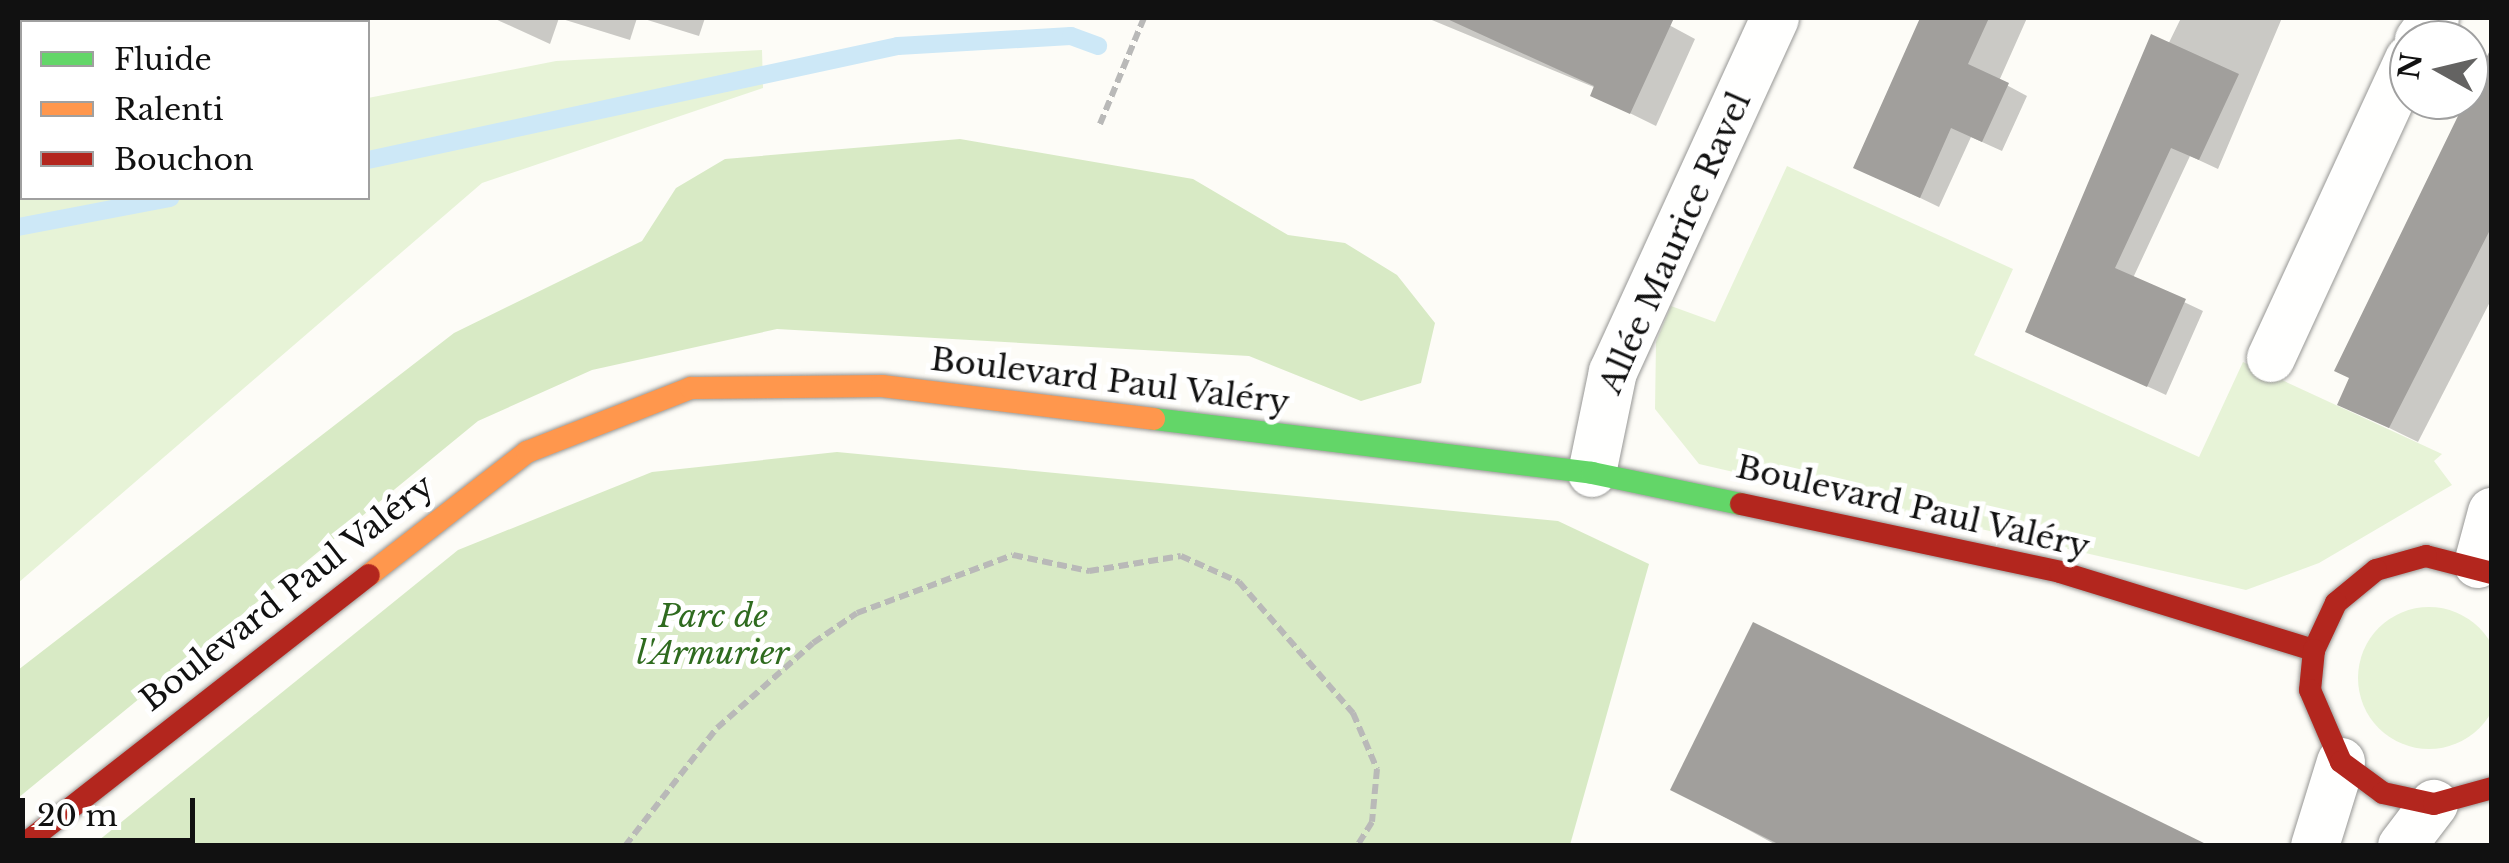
<!DOCTYPE html>
<meta charset="utf-8">
<style>
body{margin:0}
#map{position:relative;width:2509px;height:863px;overflow:hidden;background:#fdfcf7;font-family:"Libre Baskerville",serif}
div>[style]{position:absolute}
[style*='--x']{left:calc(var(--x)*1px);top:calc(var(--y)*1px);width:calc(var(--w)*1px);rotate:calc(var(--a)*1deg)}
.green>*{inset:0;background:#e7f3d7}
.round{border-radius:50%}
.forest>*{inset:0;background:#d8eac5}
.shadow>*{inset:0;background:#0003}
.stream>*{height:18px;margin:-9px;padding:0 9px;transform-origin:9px;border-radius:9px;background:#cde8f7}
.building>*{inset:0;background:#a19f9c}
.path>*{height:6px;margin-top:-3px;transform-origin:0;background:repeating-linear-gradient(90deg,#b9b9b8 0 10px,transparent 0 15px)}
.roads{filter:drop-shadow(0 0 2px #979795) drop-shadow(0 0 2px #979795)}
.street>*{height:48px;margin:-24px;padding:0 24px;transform-origin:24px;border-radius:24px;background:#fffffe}
.fast>*{height:22px;margin:-11px;padding:0 11px;transform-origin:11px;border-radius:11px;background:#63d668}
.slow>*{height:22px;margin:-11px;padding:0 11px;transform-origin:11px;border-radius:11px;background:#ff974d}
.jam>*{height:22px;margin:-11px;padding:0 11px;transform-origin:11px;border-radius:11px;background:#b3261e}
span{translate:-50% -50%;white-space:nowrap;text-align:center;line-height:1.15;-webkit-text-stroke:10px #fff;paint-order:stroke}
.street-label{font-size:32px;color:#111}
.park-label{font-size:32px;color:#2f6b1f;font-style:italic}
.frame{position:absolute;inset:0;border:20px solid #111;pointer-events:none}
.legend{position:absolute;left:20px;top:20px;width:350px;height:180px;box-sizing:border-box;background:#fff;border:2px solid #a0a0a0;margin:0;padding:12px 18px;list-style:none;font-size:30px;color:#111}
.legend li{display:flex;align-items:center;gap:20px;height:50px}
.legend b{width:50px;border:2px solid #a0a0a0}
.north{position:absolute;left:2389px;top:20px;width:100px;height:100px;box-sizing:border-box;background:#fff;border:2px solid #a0a0a0;border-radius:50%;rotate:278deg;font-size:28px;font-weight:700;line-height:40px;text-align:center;color:#111}
.north::after{content:'';display:block;margin:auto;width:35px;height:45px;background:#646362;clip-path:polygon(50% 0,100% 100%,50% 72%,0 100%)}
.scale{position:absolute;left:20px;top:798px;width:175px;height:45px;box-sizing:border-box;border:5px solid #111;border-top:0;padding-left:12px;font-size:30px;line-height:35px;white-space:nowrap;color:#111;-webkit-text-stroke:8px #fff;paint-order:stroke}
</style>
<div id="map">
<div class="green">
<i style="clip-path:polygon(762px 50px,763px 88px,482px 183px,18px 583px,18px 167px,22px 198px,368px 198px,368px 98px,556px 61px)"></i>
<i style="clip-path:polygon(1787px 166px,2013px 269px,1974px 355px,2199px 457px,2243px 362px,2442px 454px,2434px 461px,2452px 485px,2319px 563px,2246px 590px,1699px 464px,1655px 409px,1656px 342px,1671px 306px,1715px 322px)"></i>
<i class="round" style="left:2358px;top:607px;width:142px;height:142px"></i>
</div>
<div class="forest">
<i style="clip-path:polygon(960px 139px,1193px 179px,1288px 235px,1345px 243px,1397px 275px,1435px 323px,1421px 383px,1361px 401px,1249px 356px,777px 329px,592px 370px,478px 421px,18px 798px,18px 670px,454px 333px,642px 241px,676px 188px,725px 159px)"></i>
<i style="clip-path:polygon(837px 452px,1558px 521px,1649px 564px,1570px 845px,93px 845px,458px 550px,652px 472px)"></i>
</div>
<div class="shadow">
<i style="clip-path:polygon(48px 18px,235px 18px,218px 22px)"></i>
<i style="clip-path:polygon(493px 18px,559px 18px,550px 44px)"></i>
<i style="clip-path:polygon(559px 18px,637px 18px,630px 40px)"></i>
<i style="clip-path:polygon(641px 18px,705px 18px,699px 36px)"></i>
<i style="clip-path:polygon(1427px 18px,1656px 18px,1695px 39px,1656px 126px,1593px 95px,1596px 88px)"></i>
<i style="clip-path:polygon(1926px 18px,2027px 18px,1999px 81px,2027px 96px,2002px 151px,1971px 137px,1939px 207px,1856px 167px)"></i>
<i style="clip-path:polygon(2181px 18px,2282px 18px,2218px 169px,2190px 156px,2133px 278px,2203px 311px,2166px 395px,2028px 331px)"></i>
<i style="clip-path:polygon(2492px 122px,2492px 298px,2418px 442px,2340px 404px)"></i>
<i style="clip-path:polygon(1673px 789px,2197px 846px,1778px 846px)"></i>
</div>
<div class="stream">
<i style="--x:368;--y:160;--w:542;--a:-12.14"></i>
<i style="--x:898;--y:46;--w:173;--a:-3.3"></i>
<i style="--x:1071;--y:36;--w:29;--a:20"></i>
<i style="--x:18;--y:227;--w:155;--a:-10.8"></i>
</div>
<div class="building">
<i style="clip-path:polygon(1445px 18px,1674px 18px,1630px 114px,1590px 96px,1594px 86px)"></i>
<i style="clip-path:polygon(1920px 18px,1989px 18px,1968px 64px,2009px 83px,1982px 142px,1951px 128px,1920px 198px,1853px 168px)"></i>
<i style="clip-path:polygon(2151px 34px,2239px 74px,2199px 160px,2171px 148px,2115px 268px,2186px 299px,2147px 387px,2025px 332px)"></i>
<i style="clip-path:polygon(2492px 46px,2492px 226px,2389px 428px,2337px 405px,2349px 378px,2334px 371px)"></i>
<i style="clip-path:polygon(1753px 622px,2210px 846px,1782px 846px,1670px 790px)"></i>
</div>
<div class="path">
<i style="--x:1100;--y:124;--w:115;--a:-67.5"></i>
<i style="--x:625;--y:846;--w:150;--a:-52.1"></i>
<i style="--x:717;--y:728;--w:128;--a:-41.5"></i>
<i style="--x:813;--y:643;--w:53;--a:-34.3"></i>
<i style="--x:857;--y:613;--w:166;--a:-20.4"></i>
<i style="--x:1013;--y:555;--w:78;--a:11.9"></i>
<i style="--x:1089;--y:571;--w:93;--a:-9.3"></i>
<i style="--x:1181;--y:556;--w:64;--a:24.1"></i>
<i style="--x:1239;--y:582;--w:174;--a:49"></i>
<i style="--x:1353;--y:713;--w:61;--a:66.8"></i>
<i style="--x:1377;--y:769;--w:53;--a:95.4"></i>
<i style="--x:1372;--y:822;--w:28;--a:122"></i>
</div>
<div class="roads">
<div class="street">
<i style="--x:2419;--y:40;--w:27;--a:-54"></i>
<i style="--x:2271;--y:358;--w:329;--a:-65.2"></i>
<i style="--x:1592;--y:473;--w:103;--a:-78.3"></i>
<i style="--x:1613;--y:372;--w:389;--a:-65.4"></i>
<i style="--x:2478;--y:564;--w:54;--a:-74.9"></i>
<i style="--x:2315;--y:846;--w:88;--a:-72.8"></i>
<i style="--x:2402;--y:846;--w:53;--a:-52.7"></i>
</div>
<div class="fast">
<i style="--x:1154;--y:419;--w:441;--a:7"></i>
<i style="--x:1592;--y:473;--w:152;--a:11.8"></i>
</div>
<div class="slow">
<i style="--x:369;--y:575;--w:200;--a:-37.9"></i>
<i style="--x:527;--y:452;--w:176;--a:-21.3"></i>
<i style="--x:691;--y:388;--w:191;--a:-0.6"></i>
<i style="--x:882;--y:386;--w:274;--a:6.9"></i>
</div>
<div class="jam">
<i style="--x:1741;--y:504;--w:326;--a:12"></i>
<i style="--x:2060;--y:572;--w:266;--a:17.1"></i>
<i style="--x:2492;--y:573;--w:68;--a:-165.6"></i>
<i style="--x:2426;--y:556;--w:52;--a:164.4"></i>
<i style="--x:2376;--y:570;--w:52;--a:140.5"></i>
<i style="--x:2336;--y:603;--w:52;--a:115.1"></i>
<i style="--x:2314;--y:650;--w:40;--a:95.7"></i>
<i style="--x:2310;--y:690;--w:78;--a:66.7"></i>
<i style="--x:2341;--y:762;--w:52;--a:36.4"></i>
<i style="--x:2383;--y:793;--w:52;--a:12.2"></i>
<i style="--x:2434;--y:804;--w:60;--a:-15.4"></i>
<i style="--x:22;--y:846;--w:440;--a:-38"></i>
</div>
</div>
<div class="street-label">
<span style="left:1675px;top:243px;rotate:-66deg">Allée Maurice Ravel</span>
<span style="left:1110px;top:381px;rotate:7deg">Boulevard Paul Valéry</span>
<span style="left:1913px;top:507px;rotate:13deg">Boulevard Paul Valéry</span>
<span style="left:287px;top:593px;rotate:-38deg">Boulevard Paul Valéry</span>
</div>
<div class="park-label">
<span style="left:713px;top:635px">Parc de<br>l'Armurier</span>
</div>
<div class="frame"></div>
<ul class="legend">
<li><b style="height:12px;background:#63d668"></b>Fluide</li>
<li><b style="height:12px;background:#ff974d"></b>Ralenti</li>
<li><b style="height:12px;background:#b3261e"></b>Bouchon</li>
</ul>
<div class="north">N</div>
<div class="scale">20 m</div>
</div>
